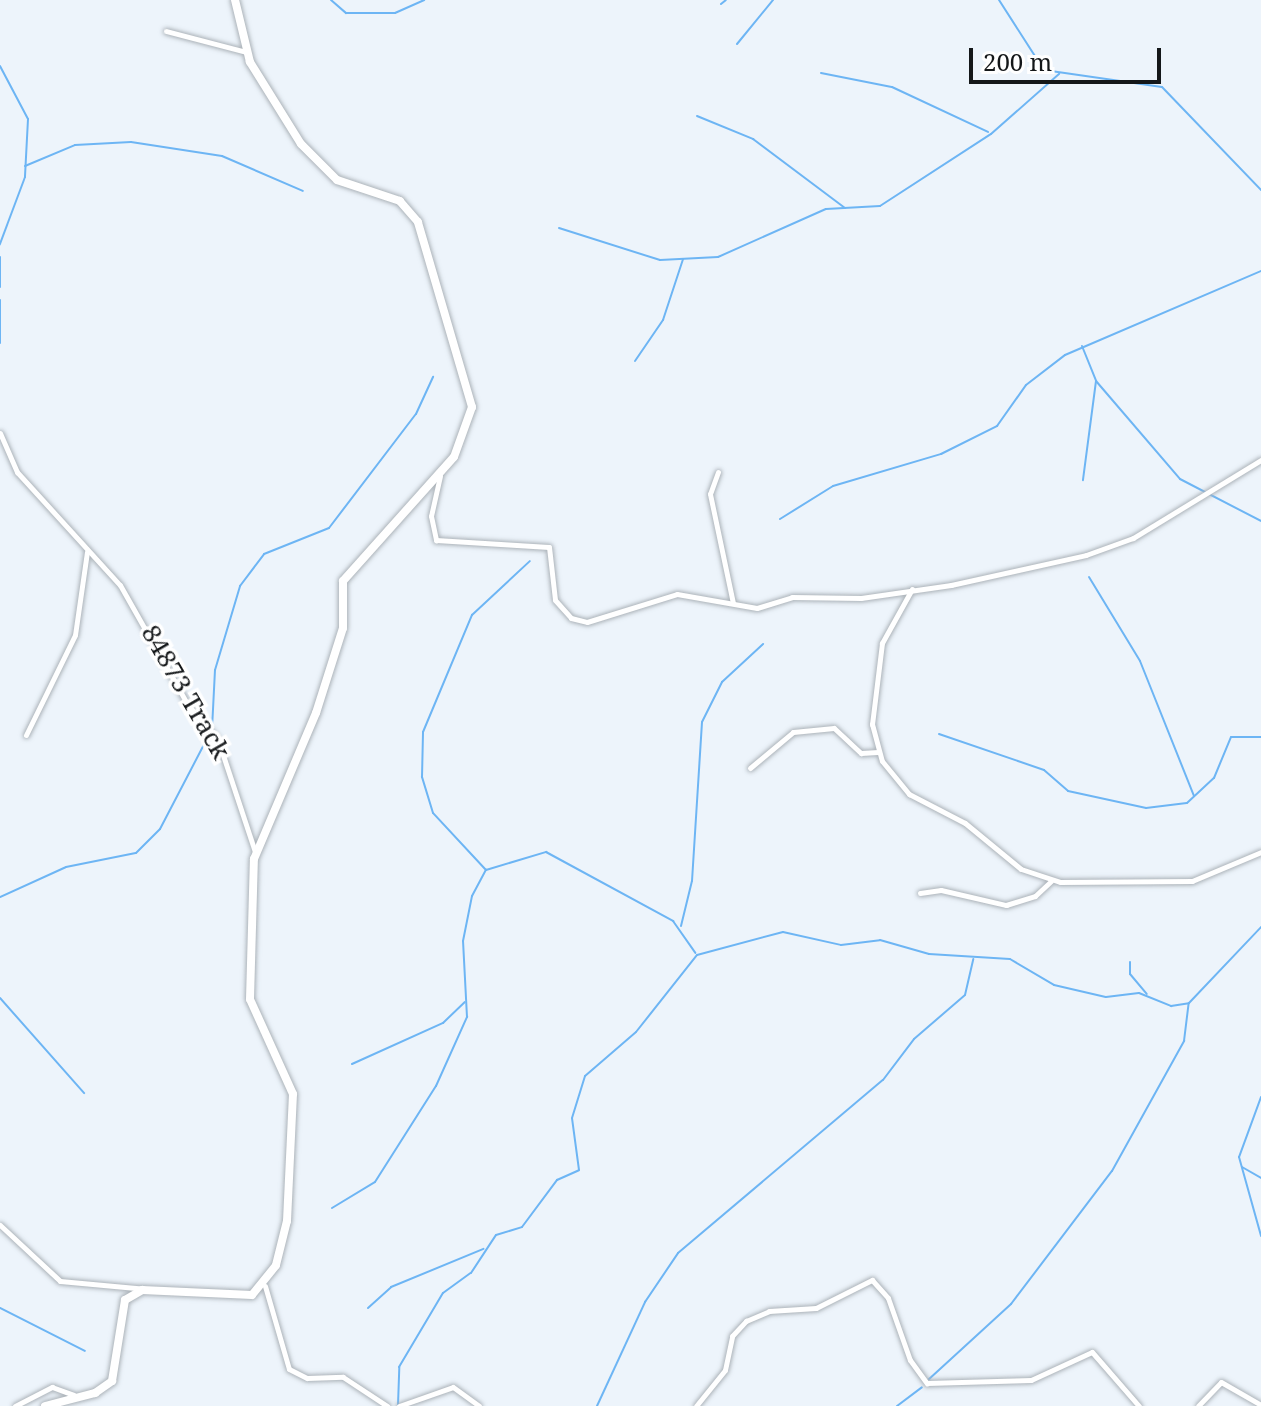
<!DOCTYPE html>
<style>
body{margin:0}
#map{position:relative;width:1261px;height:1406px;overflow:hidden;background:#edf4fb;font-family:"Noto Serif",serif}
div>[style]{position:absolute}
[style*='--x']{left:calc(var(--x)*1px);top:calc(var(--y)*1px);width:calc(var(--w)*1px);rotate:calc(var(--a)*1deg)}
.stream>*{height:2px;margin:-1px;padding:0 1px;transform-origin:1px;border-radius:1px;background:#6db5f4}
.roads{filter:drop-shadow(0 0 2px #acb3b9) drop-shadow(0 0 2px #acb3b9)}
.street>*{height:5px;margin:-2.5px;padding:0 2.5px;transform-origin:2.5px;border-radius:2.5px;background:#fff}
.secondary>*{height:8px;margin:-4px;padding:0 4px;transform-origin:4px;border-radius:4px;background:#fff}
span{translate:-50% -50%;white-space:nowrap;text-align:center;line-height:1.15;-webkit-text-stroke:7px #fff;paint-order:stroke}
.street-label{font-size:26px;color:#141719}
.scale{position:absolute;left:969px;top:48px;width:192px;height:36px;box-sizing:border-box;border:4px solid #141719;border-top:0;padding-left:10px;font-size:24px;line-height:28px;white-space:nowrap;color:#141719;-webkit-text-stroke:6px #fff;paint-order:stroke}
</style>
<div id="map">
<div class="stream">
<i style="--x:331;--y:0;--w:20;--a:41"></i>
<i style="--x:346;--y:13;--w:49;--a:0"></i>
<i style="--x:395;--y:13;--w:32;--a:-24"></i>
<i style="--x:999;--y:0;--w:83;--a:57.3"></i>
<i style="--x:1044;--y:70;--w:119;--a:8.2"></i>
<i style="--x:1162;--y:87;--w:143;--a:46.1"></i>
<i style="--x:721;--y:4;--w:6;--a:-39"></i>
<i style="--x:737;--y:44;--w:57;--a:-50.7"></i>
<i style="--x:0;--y:66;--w:60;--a:62.2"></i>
<i style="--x:28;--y:119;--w:58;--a:93"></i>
<i style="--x:25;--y:177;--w:72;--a:110.5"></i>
<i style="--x:821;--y:73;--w:72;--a:11.2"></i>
<i style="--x:892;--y:87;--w:106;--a:25.1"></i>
<i style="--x:697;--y:116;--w:61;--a:22.3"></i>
<i style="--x:753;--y:139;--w:115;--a:36.9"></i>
<i style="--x:25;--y:166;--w:54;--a:-22.8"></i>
<i style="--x:75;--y:145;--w:56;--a:-3.1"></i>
<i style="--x:131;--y:142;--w:92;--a:8.7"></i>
<i style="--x:222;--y:156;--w:88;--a:23.4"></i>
<i style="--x:559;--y:228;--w:106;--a:17.6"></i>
<i style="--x:660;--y:260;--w:58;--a:-3"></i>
<i style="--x:718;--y:257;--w:118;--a:-24"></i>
<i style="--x:826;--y:209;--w:54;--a:-3.2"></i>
<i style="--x:880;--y:206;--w:132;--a:-33"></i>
<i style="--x:991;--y:134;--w:91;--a:-41.4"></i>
<i style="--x:0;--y:257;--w:30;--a:90"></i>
<i style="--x:0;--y:300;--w:43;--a:90"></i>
<i style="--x:1082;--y:346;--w:38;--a:68"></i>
<i style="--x:1096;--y:381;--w:100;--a:97.5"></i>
<i style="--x:635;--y:361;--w:50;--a:-55.7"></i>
<i style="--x:663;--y:320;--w:64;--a:-71.8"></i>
<i style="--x:1096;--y:381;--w:129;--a:49.4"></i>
<i style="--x:1180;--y:479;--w:91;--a:27.4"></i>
<i style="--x:780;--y:519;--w:62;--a:-31.9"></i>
<i style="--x:833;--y:486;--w:113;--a:-16.5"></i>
<i style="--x:941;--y:454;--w:63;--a:-26.6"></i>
<i style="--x:997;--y:426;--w:50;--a:-54.7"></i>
<i style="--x:1026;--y:385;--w:49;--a:-37.6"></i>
<i style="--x:1065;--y:355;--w:213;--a:-23.2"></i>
<i style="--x:1089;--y:577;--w:98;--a:58.7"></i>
<i style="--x:1140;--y:661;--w:145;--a:68.2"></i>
<i style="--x:939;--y:734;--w:111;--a:18.9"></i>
<i style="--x:1044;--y:770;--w:32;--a:41"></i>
<i style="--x:1068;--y:791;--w:80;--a:12.3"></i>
<i style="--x:1146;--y:808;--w:41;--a:-7"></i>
<i style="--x:1187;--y:803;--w:37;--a:-43"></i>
<i style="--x:1214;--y:778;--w:44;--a:-67.5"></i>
<i style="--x:1231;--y:737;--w:30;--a:0"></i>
<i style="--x:486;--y:870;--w:78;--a:-132.9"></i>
<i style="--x:433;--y:813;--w:38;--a:-107"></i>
<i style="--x:422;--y:777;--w:45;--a:-88.7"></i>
<i style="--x:423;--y:732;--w:127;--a:-67.3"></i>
<i style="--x:472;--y:615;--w:79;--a:-43"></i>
<i style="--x:0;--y:897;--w:72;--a:-24.4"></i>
<i style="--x:66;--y:867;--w:71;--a:-11.3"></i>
<i style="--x:136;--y:853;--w:34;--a:-45"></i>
<i style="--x:160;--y:829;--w:113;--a:-62.5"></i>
<i style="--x:212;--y:729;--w:59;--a:-87.1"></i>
<i style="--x:215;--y:670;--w:88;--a:-73.4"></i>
<i style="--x:240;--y:586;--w:40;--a:-53"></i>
<i style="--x:264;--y:554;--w:70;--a:-21.8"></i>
<i style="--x:329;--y:528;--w:143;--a:-52.7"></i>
<i style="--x:416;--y:414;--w:41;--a:-65.3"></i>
<i style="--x:681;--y:926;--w:46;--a:-76.3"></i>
<i style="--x:692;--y:881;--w:159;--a:-86.4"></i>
<i style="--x:702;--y:722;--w:45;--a:-63.4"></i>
<i style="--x:722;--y:682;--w:56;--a:-42.8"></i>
<i style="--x:1130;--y:962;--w:12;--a:90"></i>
<i style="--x:1130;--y:974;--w:26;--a:50"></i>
<i style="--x:0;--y:998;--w:127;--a:48.5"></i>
<i style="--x:352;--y:1064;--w:100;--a:-24.3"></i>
<i style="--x:443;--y:1023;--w:30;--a:-44"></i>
<i style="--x:1261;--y:1097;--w:64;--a:110.1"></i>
<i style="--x:1239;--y:1157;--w:82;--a:74.4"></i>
<i style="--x:1242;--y:1167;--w:22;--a:30"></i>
<i style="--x:332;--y:1208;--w:50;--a:-31.2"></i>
<i style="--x:375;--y:1182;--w:114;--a:-57.6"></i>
<i style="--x:436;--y:1086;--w:76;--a:-65.8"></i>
<i style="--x:467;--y:1017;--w:76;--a:-93"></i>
<i style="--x:463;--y:941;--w:46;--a:-78.7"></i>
<i style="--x:472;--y:896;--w:30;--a:-62"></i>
<i style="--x:486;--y:870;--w:63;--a:-16.7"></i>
<i style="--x:546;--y:852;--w:145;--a:28.5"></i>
<i style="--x:673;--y:921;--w:39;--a:55"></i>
<i style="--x:0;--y:1308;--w:95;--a:26.8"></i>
<i style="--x:368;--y:1308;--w:31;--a:-42"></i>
<i style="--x:391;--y:1287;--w:100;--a:-22.4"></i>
<i style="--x:928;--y:1380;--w:113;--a:-42.5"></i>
<i style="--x:1011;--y:1304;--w:167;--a:-52.8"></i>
<i style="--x:1112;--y:1171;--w:149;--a:-61"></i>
<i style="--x:1184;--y:1041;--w:38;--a:-83"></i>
<i style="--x:398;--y:1405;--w:38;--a:-88"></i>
<i style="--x:399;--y:1367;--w:86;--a:-59.3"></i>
<i style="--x:443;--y:1293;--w:34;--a:-36"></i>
<i style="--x:471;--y:1273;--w:45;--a:-56.7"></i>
<i style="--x:496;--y:1235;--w:27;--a:-17"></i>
<i style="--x:522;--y:1227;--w:59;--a:-53.3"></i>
<i style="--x:557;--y:1180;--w:24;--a:-24"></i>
<i style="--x:579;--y:1170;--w:52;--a:-97.7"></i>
<i style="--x:572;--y:1118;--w:44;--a:-72.8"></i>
<i style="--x:585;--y:1076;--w:67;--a:-40.8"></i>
<i style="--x:636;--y:1032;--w:98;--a:-51.6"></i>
<i style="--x:697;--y:955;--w:89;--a:-15"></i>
<i style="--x:783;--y:932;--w:59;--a:12.6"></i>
<i style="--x:841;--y:945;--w:39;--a:-7"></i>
<i style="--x:880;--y:940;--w:51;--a:15.9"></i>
<i style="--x:929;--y:954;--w:81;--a:3.5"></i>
<i style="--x:1010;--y:959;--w:51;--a:30.6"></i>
<i style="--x:1054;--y:985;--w:53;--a:13"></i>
<i style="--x:1106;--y:997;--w:33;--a:-7"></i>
<i style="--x:1139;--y:993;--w:35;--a:22"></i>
<i style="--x:1171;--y:1006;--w:18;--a:-9"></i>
<i style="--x:1189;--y:1003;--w:105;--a:-46.5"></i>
<i style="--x:597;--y:1406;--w:115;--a:-65.2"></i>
<i style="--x:645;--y:1302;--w:59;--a:-56"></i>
<i style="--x:678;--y:1253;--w:268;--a:-40.2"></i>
<i style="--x:883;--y:1080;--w:51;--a:-52.9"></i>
<i style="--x:914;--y:1039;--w:67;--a:-40.8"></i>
<i style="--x:965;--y:995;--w:37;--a:-77"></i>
<i style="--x:897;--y:1406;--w:31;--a:-37"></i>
</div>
<div class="roads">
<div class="street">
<i style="--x:166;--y:31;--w:83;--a:14.7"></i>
<i style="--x:0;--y:433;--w:43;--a:66.4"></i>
<i style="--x:17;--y:472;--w:153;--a:47.7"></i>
<i style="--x:120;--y:585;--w:138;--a:60.5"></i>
<i style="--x:188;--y:705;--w:46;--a:49.4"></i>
<i style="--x:218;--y:740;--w:121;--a:71.7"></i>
<i style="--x:718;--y:472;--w:23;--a:110"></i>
<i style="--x:710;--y:494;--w:111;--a:78.1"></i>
<i style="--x:440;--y:476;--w:41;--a:102.7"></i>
<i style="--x:431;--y:516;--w:25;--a:78"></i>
<i style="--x:436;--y:540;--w:113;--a:3.5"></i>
<i style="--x:549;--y:547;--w:53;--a:83.5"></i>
<i style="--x:555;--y:600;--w:24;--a:48"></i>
<i style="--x:571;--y:618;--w:16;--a:14"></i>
<i style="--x:587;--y:622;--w:94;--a:-17.3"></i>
<i style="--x:677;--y:594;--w:81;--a:9.9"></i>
<i style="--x:757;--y:608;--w:37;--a:-17"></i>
<i style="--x:792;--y:597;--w:69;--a:0.8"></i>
<i style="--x:861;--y:598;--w:91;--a:-8.2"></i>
<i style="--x:951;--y:585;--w:138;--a:-12.5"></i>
<i style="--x:1086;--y:555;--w:50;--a:-19.9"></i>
<i style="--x:1133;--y:538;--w:150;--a:-31.4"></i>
<i style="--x:912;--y:589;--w:62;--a:119.1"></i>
<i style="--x:882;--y:643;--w:82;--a:97"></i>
<i style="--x:872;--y:724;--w:38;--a:75"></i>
<i style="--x:882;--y:761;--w:43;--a:50.7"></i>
<i style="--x:909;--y:794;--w:63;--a:27.4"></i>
<i style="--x:965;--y:823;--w:72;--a:39.4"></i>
<i style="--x:1021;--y:869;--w:41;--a:18.4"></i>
<i style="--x:1060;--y:882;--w:132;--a:-0.4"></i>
<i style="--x:1192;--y:881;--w:75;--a:-22.8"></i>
<i style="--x:26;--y:735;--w:111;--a:-63.9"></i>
<i style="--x:75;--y:635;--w:84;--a:-81.8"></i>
<i style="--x:750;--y:768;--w:56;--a:-39.9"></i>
<i style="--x:793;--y:732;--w:41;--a:-5.6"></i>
<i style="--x:834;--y:728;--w:37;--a:43"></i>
<i style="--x:861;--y:753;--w:17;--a:-3"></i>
<i style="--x:920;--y:893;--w:21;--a:-8"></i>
<i style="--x:941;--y:890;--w:67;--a:13"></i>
<i style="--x:1006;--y:905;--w:30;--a:-17"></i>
<i style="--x:1035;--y:896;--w:22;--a:-43"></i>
<i style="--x:0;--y:1225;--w:82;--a:43"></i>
<i style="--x:60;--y:1281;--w:87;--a:5.3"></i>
<i style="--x:265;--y:1286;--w:86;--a:73.9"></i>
<i style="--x:289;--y:1369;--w:20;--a:27"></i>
<i style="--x:307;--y:1378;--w:36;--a:-2"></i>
<i style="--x:343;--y:1377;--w:53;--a:33.4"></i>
<i style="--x:15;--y:1406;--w:42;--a:-27.2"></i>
<i style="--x:52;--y:1387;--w:23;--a:20"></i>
<i style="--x:399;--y:1406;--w:57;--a:-19.4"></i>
<i style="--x:453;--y:1387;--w:32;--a:36"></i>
<i style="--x:696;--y:1406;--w:46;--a:-51.1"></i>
<i style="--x:725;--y:1370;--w:35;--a:-78"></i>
<i style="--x:732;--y:1336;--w:21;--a:-47"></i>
<i style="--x:746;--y:1321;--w:25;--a:-23"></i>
<i style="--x:769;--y:1311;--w:47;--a:-3.7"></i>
<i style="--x:816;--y:1308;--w:63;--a:-26.6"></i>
<i style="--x:872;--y:1280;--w:24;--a:48"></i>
<i style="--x:888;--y:1298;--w:66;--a:70.5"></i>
<i style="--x:910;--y:1360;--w:29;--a:54"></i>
<i style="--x:927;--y:1383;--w:104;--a:-1.7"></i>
<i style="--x:1031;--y:1380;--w:67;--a:-24.7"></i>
<i style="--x:1092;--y:1352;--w:72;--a:49"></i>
<i style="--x:1198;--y:1406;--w:33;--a:-46"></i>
<i style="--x:1221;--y:1382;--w:46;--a:29.9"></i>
</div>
<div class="secondary">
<i style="--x:45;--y:1406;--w:52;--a:-14.6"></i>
<i style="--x:95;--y:1393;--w:21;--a:-35"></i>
<i style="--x:112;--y:1381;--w:82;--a:-80.9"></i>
<i style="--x:125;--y:1300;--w:20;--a:-30"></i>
<i style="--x:142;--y:1290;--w:110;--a:2.6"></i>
<i style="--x:252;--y:1295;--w:38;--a:-51"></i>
<i style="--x:276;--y:1265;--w:45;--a:-76"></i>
<i style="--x:287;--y:1221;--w:127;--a:-87.3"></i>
<i style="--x:293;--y:1094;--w:104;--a:-114.4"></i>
<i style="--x:250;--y:999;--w:140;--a:-88.4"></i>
<i style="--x:254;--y:859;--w:159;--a:-67"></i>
<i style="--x:316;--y:713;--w:89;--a:-72.4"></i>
<i style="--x:343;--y:628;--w:47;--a:-90"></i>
<i style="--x:343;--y:581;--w:166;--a:-48.2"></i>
<i style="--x:454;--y:457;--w:53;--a:-70.2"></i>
<i style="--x:472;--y:407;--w:193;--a:-106.3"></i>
<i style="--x:418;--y:222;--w:28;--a:-131"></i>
<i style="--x:400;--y:201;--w:66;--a:-161.6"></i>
<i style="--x:337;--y:180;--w:51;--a:-135"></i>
<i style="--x:301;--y:144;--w:97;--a:-121.9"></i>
<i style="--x:250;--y:62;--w:64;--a:-103.6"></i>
</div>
</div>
<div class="street-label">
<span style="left:186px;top:692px;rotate:60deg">84873 Track</span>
</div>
<div class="scale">200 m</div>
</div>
